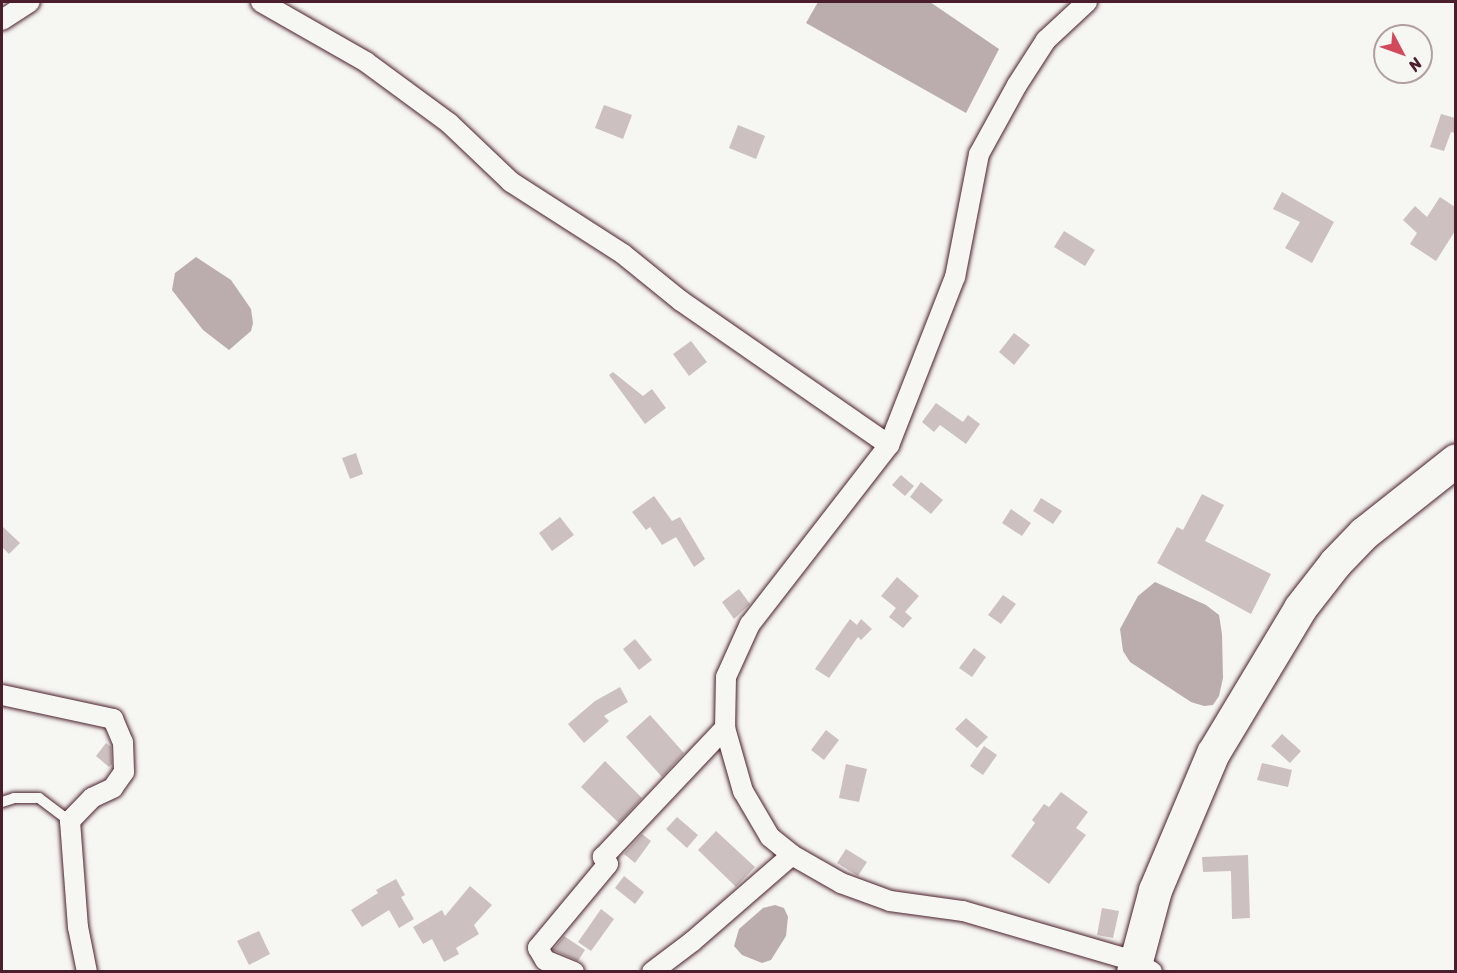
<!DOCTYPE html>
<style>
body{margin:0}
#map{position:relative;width:1457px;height:973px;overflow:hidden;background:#f6f6f2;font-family:Sriracha,sans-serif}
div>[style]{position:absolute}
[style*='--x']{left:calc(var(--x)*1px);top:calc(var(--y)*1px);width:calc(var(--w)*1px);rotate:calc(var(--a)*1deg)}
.water>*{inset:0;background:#bbadae}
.building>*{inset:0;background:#ccc1c0}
.roads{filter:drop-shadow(0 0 2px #4a1f2b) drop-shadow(0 0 2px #4a1f2b)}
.service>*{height:10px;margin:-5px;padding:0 5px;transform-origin:5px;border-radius:5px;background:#f6f6f2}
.minor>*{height:20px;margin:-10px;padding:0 10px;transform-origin:10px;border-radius:10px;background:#f6f6f2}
.trunk>*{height:33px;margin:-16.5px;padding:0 16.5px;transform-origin:16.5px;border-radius:16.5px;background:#f6f6f2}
span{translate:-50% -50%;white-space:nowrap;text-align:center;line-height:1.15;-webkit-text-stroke:4.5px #f6f6f2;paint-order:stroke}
.frame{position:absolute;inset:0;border:3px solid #4a1f2b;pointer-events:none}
.north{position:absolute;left:1373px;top:24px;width:60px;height:60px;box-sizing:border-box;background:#f6f6f2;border:2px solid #b1a0a2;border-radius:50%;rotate:131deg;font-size:16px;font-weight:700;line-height:24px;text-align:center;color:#4a1f2b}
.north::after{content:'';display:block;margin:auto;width:21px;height:27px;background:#d1495b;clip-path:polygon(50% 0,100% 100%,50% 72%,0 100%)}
</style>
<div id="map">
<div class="water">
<i style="clip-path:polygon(818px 2px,930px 2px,999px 49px,966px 113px,806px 23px)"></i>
<i style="clip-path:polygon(196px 257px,231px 280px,251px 309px,253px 323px,251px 331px,229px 350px,203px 330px,172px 290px,175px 273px)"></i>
<i style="clip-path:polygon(1155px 582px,1206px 605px,1219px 615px,1222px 634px,1223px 678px,1219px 696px,1213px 705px,1204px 706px,1191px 702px,1130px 662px,1123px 651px,1120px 629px,1138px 596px)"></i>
<i style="clip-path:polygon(775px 905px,784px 908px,788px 917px,786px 936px,771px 960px,762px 963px,742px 955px,734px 946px,739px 929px,763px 908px)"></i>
</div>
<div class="building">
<i style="clip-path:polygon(604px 105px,632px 115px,623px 139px,595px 128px)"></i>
<i style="clip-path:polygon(1441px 114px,1455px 118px,1455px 133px,1451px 132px,1444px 151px,1430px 147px)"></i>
<i style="clip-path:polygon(738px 125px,765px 136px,756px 159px,729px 148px)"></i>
<i style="clip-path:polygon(1282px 192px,1334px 222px,1312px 263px,1285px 248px,1300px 222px,1273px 209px)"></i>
<i style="clip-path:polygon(1440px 197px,1455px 207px,1455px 231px,1436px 261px,1410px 244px,1417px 233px,1403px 220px,1415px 206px,1427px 217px)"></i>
<i style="clip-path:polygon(1064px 231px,1095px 250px,1085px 266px,1054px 247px)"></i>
<i style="clip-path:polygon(1014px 333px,1030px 345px,1014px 365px,999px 352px)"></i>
<i style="clip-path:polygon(691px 341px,707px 362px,689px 376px,673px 354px)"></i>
<i style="clip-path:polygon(613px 372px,643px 396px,652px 389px,666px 408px,645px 424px,609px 375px)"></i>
<i style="clip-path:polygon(936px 403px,963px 422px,968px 415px,980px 424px,966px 444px,940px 425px,934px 432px,922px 422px)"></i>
<i style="clip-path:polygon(356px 453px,363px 474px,350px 479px,342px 458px)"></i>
<i style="clip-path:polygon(901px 475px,914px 486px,905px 496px,892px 485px)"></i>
<i style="clip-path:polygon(921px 482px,943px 500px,931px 514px,910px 497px)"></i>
<i style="clip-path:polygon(1202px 494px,1224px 505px,1205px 541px,1271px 574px,1251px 614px,1157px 563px,1177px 527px,1183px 530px)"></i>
<i style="clip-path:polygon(654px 496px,672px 521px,680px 517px,705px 559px,694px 567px,676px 537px,662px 545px,650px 527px,646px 530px,632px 512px)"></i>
<i style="clip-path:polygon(1041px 498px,1062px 511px,1053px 524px,1033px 511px)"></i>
<i style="clip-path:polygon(1011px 509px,1031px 523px,1022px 536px,1002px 523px)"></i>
<i style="clip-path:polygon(560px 517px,574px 535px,552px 551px,539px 533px)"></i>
<i style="clip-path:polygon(2px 526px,20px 543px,9px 554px,2px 547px)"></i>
<i style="clip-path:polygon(897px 577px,919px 596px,905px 612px,912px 618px,903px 628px,889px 617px,896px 608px,881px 596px)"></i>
<i style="clip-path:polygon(739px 589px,750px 604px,734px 619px,722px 602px)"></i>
<i style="clip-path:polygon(1003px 595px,1016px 604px,1001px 624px,988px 615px)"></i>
<i style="clip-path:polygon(850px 619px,857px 625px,861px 619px,872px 629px,861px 640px,858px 637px,829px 678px,815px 669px)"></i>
<i style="clip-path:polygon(635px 639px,652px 660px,639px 670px,623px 649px)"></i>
<i style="clip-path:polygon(974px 648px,986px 657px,972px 677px,959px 668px)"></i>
<i style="clip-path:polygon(620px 687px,628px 702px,604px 716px,609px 721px,584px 743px,568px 724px,595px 701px)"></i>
<i style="clip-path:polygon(650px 715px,684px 753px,662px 777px,626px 737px)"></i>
<i style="clip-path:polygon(966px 718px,988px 737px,977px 748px,955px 729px)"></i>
<i style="clip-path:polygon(826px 730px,839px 740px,824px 760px,811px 750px)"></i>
<i style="clip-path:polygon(1282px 734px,1301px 751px,1290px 763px,1271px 746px)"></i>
<i style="clip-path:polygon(106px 743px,111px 747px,112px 764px,109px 767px,96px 756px)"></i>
<i style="clip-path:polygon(984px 746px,997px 755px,983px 775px,970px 766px)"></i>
<i style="clip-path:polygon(605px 761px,642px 798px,619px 823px,581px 787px)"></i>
<i style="clip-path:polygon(1262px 763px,1292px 770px,1288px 787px,1257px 780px)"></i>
<i style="clip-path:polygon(846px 764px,867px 769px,859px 802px,839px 798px)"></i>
<i style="clip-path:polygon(1061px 792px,1088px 812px,1076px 828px,1086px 835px,1049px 884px,1011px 856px,1035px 823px,1032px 820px,1044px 804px,1049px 807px)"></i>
<i style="clip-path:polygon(677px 817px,698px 835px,687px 848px,666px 829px)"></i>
<i style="clip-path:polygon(716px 831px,755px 867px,736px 887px,698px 850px)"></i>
<i style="clip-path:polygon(642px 834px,651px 841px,635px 863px,624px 854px)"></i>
<i style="clip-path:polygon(846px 849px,867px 862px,858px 876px,837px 863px)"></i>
<i style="clip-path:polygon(1248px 855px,1250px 918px,1232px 919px,1231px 871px,1203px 872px,1202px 857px)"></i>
<i style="clip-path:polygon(624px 876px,644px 892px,635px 904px,615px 888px)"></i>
<i style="clip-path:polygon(396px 879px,405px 895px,401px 897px,414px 919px,399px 928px,389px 910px,362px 927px,351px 910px,378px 893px,376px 890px)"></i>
<i style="clip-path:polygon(470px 886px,492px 905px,474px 925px,479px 934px,456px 948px,459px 954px,444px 962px,432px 939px,423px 944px,413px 927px,442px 910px,445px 916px)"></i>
<i style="clip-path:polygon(1102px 908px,1119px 911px,1113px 938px,1097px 935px)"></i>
<i style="clip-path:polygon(601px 909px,614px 919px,591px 951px,578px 942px)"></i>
<i style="clip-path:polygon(259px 931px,270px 954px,249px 965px,237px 941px)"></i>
<i style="clip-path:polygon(564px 936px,585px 950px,578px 961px,553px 950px)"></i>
</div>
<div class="roads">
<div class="service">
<i style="--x:2;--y:802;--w:13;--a:-18"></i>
<i style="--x:14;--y:798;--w:25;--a:0"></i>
<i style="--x:39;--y:798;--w:39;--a:37"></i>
</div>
<div class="minor">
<i style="--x:261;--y:2;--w:121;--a:29.7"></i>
<i style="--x:366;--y:62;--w:103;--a:36.3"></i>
<i style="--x:449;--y:123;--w:86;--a:43.6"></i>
<i style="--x:511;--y:182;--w:133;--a:32.7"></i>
<i style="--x:623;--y:254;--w:75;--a:39"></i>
<i style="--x:681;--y:301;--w:253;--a:34.7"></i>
<i style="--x:1087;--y:2;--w:56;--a:137.2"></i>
<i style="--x:1046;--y:40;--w:54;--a:122.8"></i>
<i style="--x:1017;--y:85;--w:79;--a:118.8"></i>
<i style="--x:979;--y:154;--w:125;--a:101"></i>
<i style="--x:955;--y:277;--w:180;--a:111.4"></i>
<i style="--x:889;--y:445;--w:227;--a:127.8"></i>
<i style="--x:750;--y:624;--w:58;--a:114.4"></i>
<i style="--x:726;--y:677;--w:51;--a:91.1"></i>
<i style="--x:725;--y:728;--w:66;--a:74.1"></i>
<i style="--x:743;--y:791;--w:53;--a:59.6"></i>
<i style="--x:770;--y:837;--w:28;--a:39"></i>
<i style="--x:792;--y:855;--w:56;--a:29.7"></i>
<i style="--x:841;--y:883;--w:52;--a:20.2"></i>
<i style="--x:890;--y:901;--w:74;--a:7.8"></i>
<i style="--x:963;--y:911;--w:178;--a:16.3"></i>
<i style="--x:1134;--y:961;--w:21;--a:31"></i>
<i style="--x:2;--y:20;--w:33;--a:-33"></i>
<i style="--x:2;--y:695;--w:114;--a:12.2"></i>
<i style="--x:113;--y:719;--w:25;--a:67"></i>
<i style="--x:123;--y:742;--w:30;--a:88"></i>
<i style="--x:124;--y:772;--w:19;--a:125"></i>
<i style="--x:113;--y:788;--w:23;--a:155"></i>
<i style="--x:92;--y:798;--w:32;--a:134"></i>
<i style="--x:70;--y:821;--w:106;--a:85.7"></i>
<i style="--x:78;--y:927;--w:46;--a:78.7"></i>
<i style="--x:574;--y:972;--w:31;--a:-158"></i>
<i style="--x:545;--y:960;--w:14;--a:-120"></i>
<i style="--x:538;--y:948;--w:109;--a:-50.2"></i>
<i style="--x:608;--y:864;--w:9;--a:-126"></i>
<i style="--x:603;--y:857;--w:178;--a:-46.6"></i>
<i style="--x:652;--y:972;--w:51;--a:-37.1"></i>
<i style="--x:693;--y:941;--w:131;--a:-41"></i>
</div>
<div class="trunk">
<i style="--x:1133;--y:972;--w:85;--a:-75"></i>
<i style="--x:1155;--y:890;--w:149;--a:-67.1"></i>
<i style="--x:1213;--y:753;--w:169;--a:-59"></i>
<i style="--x:1300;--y:608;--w:57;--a:-52.1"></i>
<i style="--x:1335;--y:563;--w:42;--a:-46"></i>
<i style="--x:1364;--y:533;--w:117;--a:-38.4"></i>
</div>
</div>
<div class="frame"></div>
<div class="north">N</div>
</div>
